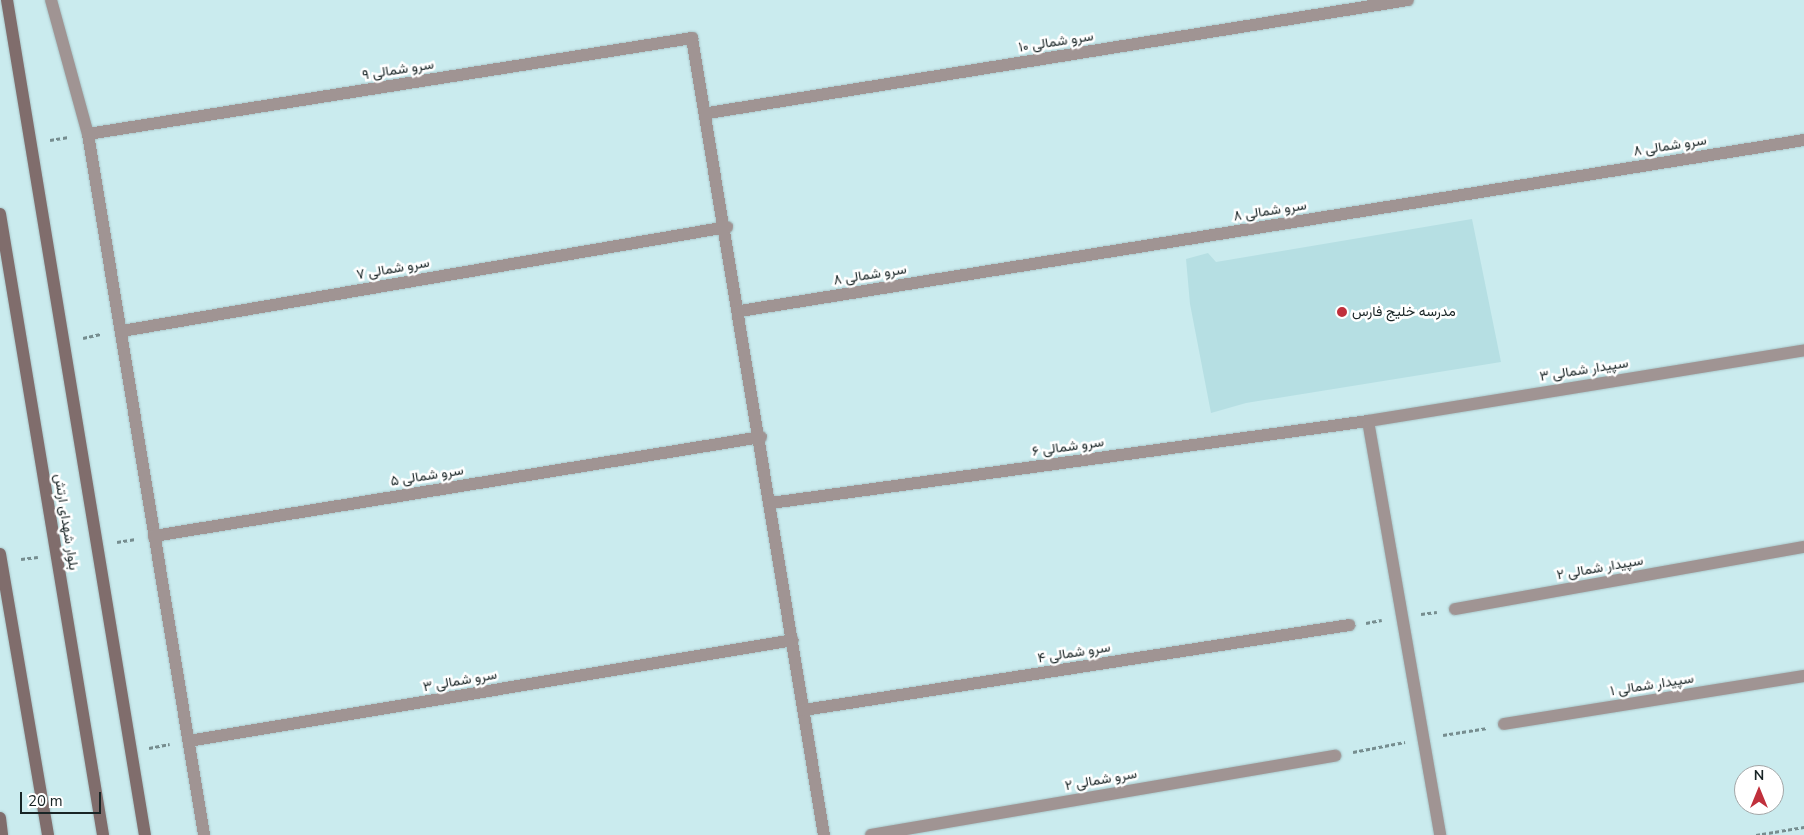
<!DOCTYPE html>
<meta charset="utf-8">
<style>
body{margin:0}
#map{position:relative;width:1804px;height:835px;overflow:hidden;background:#caebee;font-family:"Nunito Sans",Vazirmatn,sans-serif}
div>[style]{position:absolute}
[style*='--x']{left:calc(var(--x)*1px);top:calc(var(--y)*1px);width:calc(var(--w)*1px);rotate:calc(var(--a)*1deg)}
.built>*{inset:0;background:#b6dfe3}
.path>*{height:3px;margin-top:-1.5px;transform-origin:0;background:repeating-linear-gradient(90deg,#768d8f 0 4px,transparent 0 6.5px)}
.roads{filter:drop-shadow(0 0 1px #aac7ca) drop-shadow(0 0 1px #aac7ca)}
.street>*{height:12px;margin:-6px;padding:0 6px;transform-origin:6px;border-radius:6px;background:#a09493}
.secondary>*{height:12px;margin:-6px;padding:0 6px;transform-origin:6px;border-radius:6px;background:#806d6c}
.dots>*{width:14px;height:14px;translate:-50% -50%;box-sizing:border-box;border:2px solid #fff;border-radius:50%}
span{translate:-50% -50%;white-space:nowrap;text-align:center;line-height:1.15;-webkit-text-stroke:5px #fff;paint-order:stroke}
.street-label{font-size:14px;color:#182425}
.poi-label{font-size:14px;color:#182425}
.left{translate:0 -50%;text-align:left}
.north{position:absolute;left:1734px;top:765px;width:50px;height:50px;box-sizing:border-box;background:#fff;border:1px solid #a3a7a8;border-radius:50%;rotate:0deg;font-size:14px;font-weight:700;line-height:20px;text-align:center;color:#182425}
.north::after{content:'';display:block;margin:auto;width:18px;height:22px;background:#c0303c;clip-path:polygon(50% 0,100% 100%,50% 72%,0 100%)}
.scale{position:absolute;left:20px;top:792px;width:81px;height:22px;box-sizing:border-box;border:2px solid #182425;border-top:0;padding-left:6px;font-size:15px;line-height:18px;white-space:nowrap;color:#182425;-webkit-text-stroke:4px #fff;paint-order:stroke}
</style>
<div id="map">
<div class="built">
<i style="clip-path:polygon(1472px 219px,1501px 362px,1246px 403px,1211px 413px,1190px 304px,1186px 259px,1208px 253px,1216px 262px)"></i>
</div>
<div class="path">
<i style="--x:50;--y:140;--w:19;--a:-9"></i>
<i style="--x:83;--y:338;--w:18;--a:-13"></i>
<i style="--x:117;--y:542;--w:19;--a:-9"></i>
<i style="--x:21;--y:559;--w:17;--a:-7"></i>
<i style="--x:1421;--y:614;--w:16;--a:-7"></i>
<i style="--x:1366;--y:623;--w:16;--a:-11"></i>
<i style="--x:1443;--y:735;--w:45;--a:-9"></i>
<i style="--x:149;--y:748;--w:21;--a:-11"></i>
<i style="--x:1353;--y:752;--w:53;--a:-10.9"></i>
<i style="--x:1756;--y:835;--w:49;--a:-9.5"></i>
</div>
<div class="roads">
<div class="street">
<i style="--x:51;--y:0;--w:139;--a:74.6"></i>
<i style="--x:88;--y:134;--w:711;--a:80.6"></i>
<i style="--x:708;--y:113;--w:709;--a:-9.17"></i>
<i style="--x:88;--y:134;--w:612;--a:-9.03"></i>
<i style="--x:692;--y:38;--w:808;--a:80.6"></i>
<i style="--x:740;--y:311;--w:1078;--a:-9.13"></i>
<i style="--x:122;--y:331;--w:614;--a:-9.75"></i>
<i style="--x:1368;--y:421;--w:420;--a:80.1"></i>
<i style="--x:771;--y:503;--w:603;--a:-7.82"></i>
<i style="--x:1368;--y:421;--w:442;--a:-9.2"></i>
<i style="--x:154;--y:536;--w:615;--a:-9.26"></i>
<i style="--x:1455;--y:609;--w:354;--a:-10.1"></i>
<i style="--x:804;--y:710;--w:552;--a:-8.86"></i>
<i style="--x:1504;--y:724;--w:304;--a:-9.1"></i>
<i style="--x:189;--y:741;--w:612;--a:-9.49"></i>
<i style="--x:871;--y:835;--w:471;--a:-9.7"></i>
</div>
<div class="secondary">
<i style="--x:7;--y:0;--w:846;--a:80.62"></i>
<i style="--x:0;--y:214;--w:629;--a:80.58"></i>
<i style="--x:0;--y:554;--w:285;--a:80.3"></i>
<i style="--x:0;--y:818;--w:17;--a:83"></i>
</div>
</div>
<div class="dots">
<i style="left:1342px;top:312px;background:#c0303c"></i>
</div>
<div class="street-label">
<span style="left:1056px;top:42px;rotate:-9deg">سرو شمالی ۱۰</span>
<span style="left:398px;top:70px;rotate:-9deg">سرو شمالی ۹</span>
<span style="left:1670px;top:146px;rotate:-9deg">سرو شمالی ۸</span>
<span style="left:1270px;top:211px;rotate:-9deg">سرو شمالی ۸</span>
<span style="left:393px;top:269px;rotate:-10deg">سرو شمالی ۷</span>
<span style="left:870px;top:275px;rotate:-9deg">سرو شمالی ۸</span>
<span style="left:1584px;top:370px;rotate:-9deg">سپیدار شمالی ۳</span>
<span style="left:1068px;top:447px;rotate:-8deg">سرو شمالی ۶</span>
<span style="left:427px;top:476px;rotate:-9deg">سرو شمالی ۵</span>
<span style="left:66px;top:522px;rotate:81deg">بلوار شهدای ارتش</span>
<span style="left:1600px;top:568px;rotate:-10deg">۲ سپیدار شمالی</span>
<span style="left:1074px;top:653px;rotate:-9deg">سرو شمالی ۴</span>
<span style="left:460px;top:681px;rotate:-10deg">سرو شمالی ۳</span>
<span style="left:1652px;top:685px;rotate:-9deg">سپیدار شمالی ۱</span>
<span style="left:1101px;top:780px;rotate:-10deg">سرو شمالی ۲</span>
</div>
<div class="poi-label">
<span class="left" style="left:1352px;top:312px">مدرسه خلیج فارس</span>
</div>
<div class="north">N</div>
<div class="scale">20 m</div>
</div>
